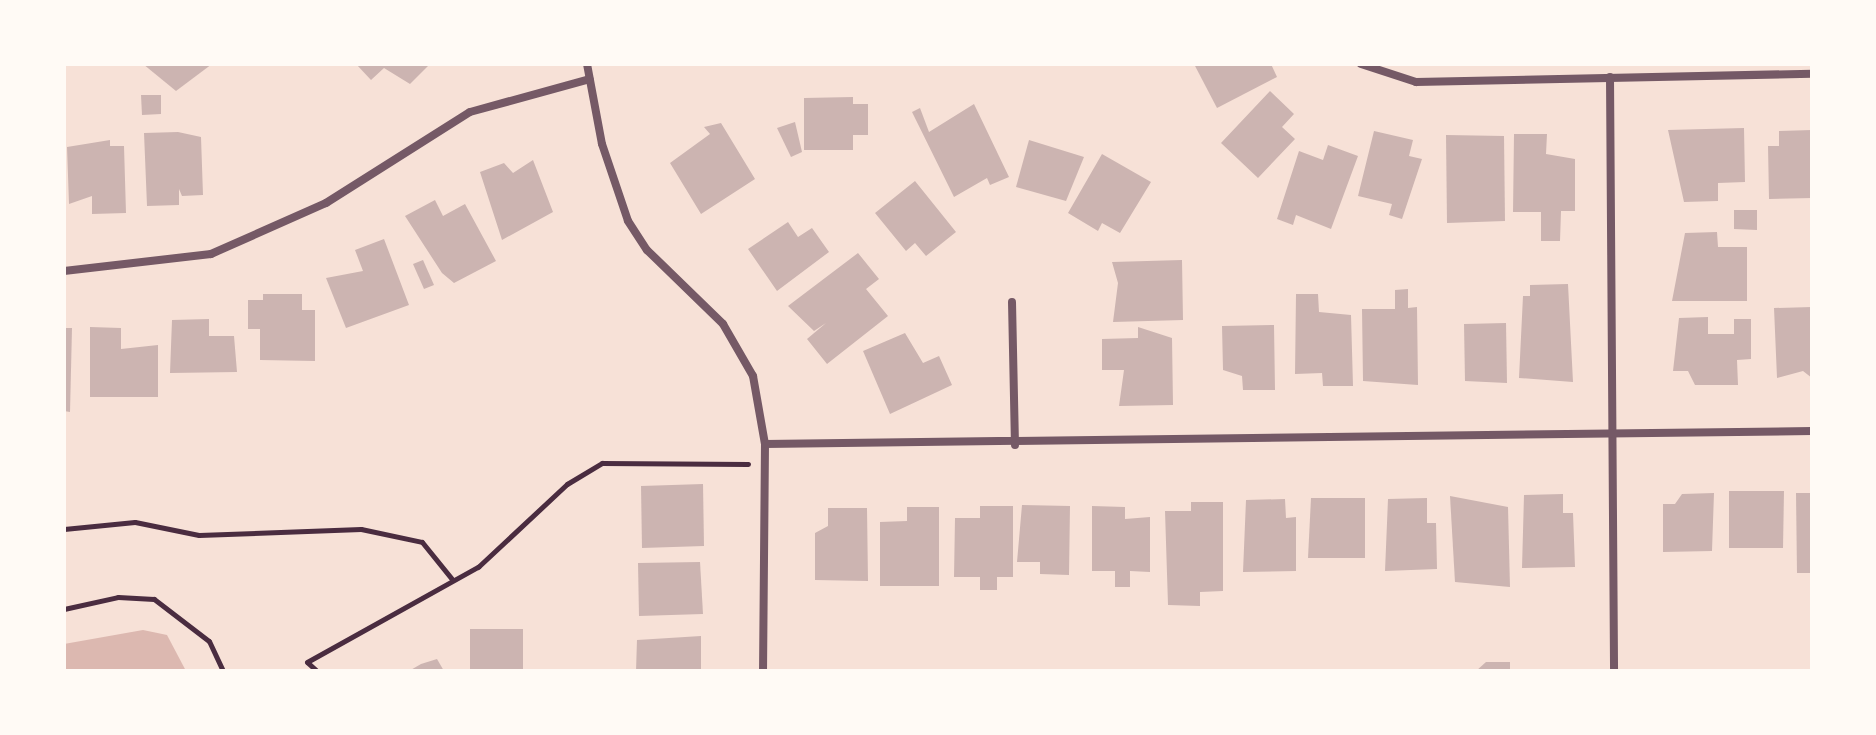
<!DOCTYPE html>
<style>
body{margin:0}
#map{position:relative;width:1876px;height:735px;overflow:hidden;background:#f7e1d7;font-family:Georgia,serif}
div>[style]{position:absolute}
[style*='--x']{left:calc(var(--x)*1px);top:calc(var(--y)*1px);width:calc(var(--w)*1px);rotate:calc(var(--a)*1deg)}
.water>*{inset:0;background:#dcb8b0}
.building>*{inset:0;background:#ccb4b1}
.path>*{height:5px;margin:-2.5px;padding:0 2.5px;transform-origin:2.5px;border-radius:2.5px;background:#4a2c40}
.minor>*{height:8px;margin:-4px;padding:0 4px;transform-origin:4px;border-radius:4px;background:#755966}
span{translate:-50% -50%;white-space:nowrap;text-align:center;line-height:1.15;-webkit-text-stroke:8px #fffaf5;paint-order:stroke}
.frame{position:absolute;inset:0;border:66px solid #fffaf5;pointer-events:none}
</style>
<div id="map">
<div class="water">
<i style="clip-path:polygon(143px 630px,167px 635px,186px 671px,64px 671px,64px 644px)"></i>
</div>
<div class="building">
<i style="clip-path:polygon(143px 64px,212px 64px,176px 91px)"></i>
<i style="clip-path:polygon(356px 64px,430px 64px,410px 84px,384px 68px,371px 80px)"></i>
<i style="clip-path:polygon(1194px 64px,1271px 64px,1277px 77px,1217px 108px)"></i>
<i style="clip-path:polygon(1270px 91px,1294px 114px,1282px 127px,1295px 139px,1258px 178px,1221px 143px)"></i>
<i style="clip-path:polygon(141px 95px,161px 95px,161px 114px,142px 115px)"></i>
<i style="clip-path:polygon(853px 97px,853px 104px,868px 104px,868px 135px,853px 135px,853px 150px,804px 150px,804px 98px)"></i>
<i style="clip-path:polygon(974px 104px,1009px 177px,990px 185px,987px 178px,954px 197px,912px 112px,920px 108px,929px 132px)"></i>
<i style="clip-path:polygon(795px 122px,802px 152px,791px 157px,777px 128px)"></i>
<i style="clip-path:polygon(721px 123px,755px 179px,701px 214px,670px 163px,710px 134px,704px 127px)"></i>
<i style="clip-path:polygon(1744px 128px,1745px 182px,1718px 183px,1718px 201px,1684px 202px,1668px 130px)"></i>
<i style="clip-path:polygon(1812px 130px,1812px 198px,1769px 199px,1768px 146px,1779px 146px,1779px 131px)"></i>
<i style="clip-path:polygon(1374px 131px,1413px 140px,1409px 156px,1422px 159px,1402px 219px,1389px 215px,1392px 204px,1358px 196px)"></i>
<i style="clip-path:polygon(178px 132px,201px 137px,203px 195px,182px 196px,179px 189px,179px 205px,147px 206px,144px 133px)"></i>
<i style="clip-path:polygon(1514px 134px,1547px 134px,1546px 154px,1575px 159px,1575px 211px,1561px 211px,1560px 241px,1541px 241px,1541px 212px,1513px 212px)"></i>
<i style="clip-path:polygon(1446px 135px,1504px 136px,1505px 221px,1447px 223px)"></i>
<i style="clip-path:polygon(110px 140px,110px 146px,124px 146px,126px 213px,92px 214px,92px 196px,69px 204px,67px 147px)"></i>
<i style="clip-path:polygon(1029px 140px,1084px 157px,1066px 201px,1016px 187px)"></i>
<i style="clip-path:polygon(1328px 145px,1358px 156px,1331px 229px,1296px 215px,1293px 225px,1277px 219px,1299px 151px,1323px 160px)"></i>
<i style="clip-path:polygon(1102px 154px,1151px 182px,1120px 233px,1102px 223px,1098px 231px,1068px 213px)"></i>
<i style="clip-path:polygon(533px 160px,553px 212px,502px 240px,480px 172px,504px 163px,513px 173px)"></i>
<i style="clip-path:polygon(915px 181px,956px 232px,926px 256px,915px 243px,906px 251px,875px 213px)"></i>
<i style="clip-path:polygon(435px 200px,443px 216px,465px 204px,496px 261px,454px 283px,442px 273px,405px 216px)"></i>
<i style="clip-path:polygon(1734px 210px,1757px 210px,1757px 230px,1734px 229px)"></i>
<i style="clip-path:polygon(788px 222px,798px 237px,812px 228px,829px 252px,777px 291px,748px 249px)"></i>
<i style="clip-path:polygon(1717px 232px,1718px 247px,1747px 247px,1747px 301px,1672px 301px,1685px 233px)"></i>
<i style="clip-path:polygon(384px 239px,409px 305px,346px 328px,326px 278px,363px 271px,355px 250px)"></i>
<i style="clip-path:polygon(858px 253px,879px 279px,866px 289px,888px 316px,827px 364px,807px 339px,826px 323px,814px 331px,788px 306px)"></i>
<i style="clip-path:polygon(423px 260px,434px 285px,424px 289px,413px 264px)"></i>
<i style="clip-path:polygon(1182px 260px,1183px 320px,1113px 322px,1118px 283px,1112px 262px)"></i>
<i style="clip-path:polygon(1568px 284px,1573px 382px,1519px 378px,1523px 296px,1530px 296px,1530px 285px)"></i>
<i style="clip-path:polygon(1408px 289px,1408px 308px,1417px 307px,1418px 385px,1363px 381px,1362px 309px,1395px 309px,1395px 290px)"></i>
<i style="clip-path:polygon(263px 294px,302px 294px,302px 310px,315px 310px,315px 361px,260px 360px,260px 329px,248px 329px,248px 300px,263px 300px)"></i>
<i style="clip-path:polygon(1296px 294px,1318px 294px,1319px 312px,1351px 315px,1353px 386px,1323px 386px,1322px 373px,1295px 374px)"></i>
<i style="clip-path:polygon(1812px 307px,1812px 378px,1803px 371px,1777px 378px,1774px 308px)"></i>
<i style="clip-path:polygon(1708px 317px,1708px 334px,1734px 334px,1734px 319px,1751px 319px,1751px 359px,1737px 360px,1738px 385px,1695px 385px,1688px 371px,1673px 371px,1679px 318px)"></i>
<i style="clip-path:polygon(209px 319px,209px 336px,234px 336px,237px 372px,170px 373px,172px 320px)"></i>
<i style="clip-path:polygon(1506px 323px,1507px 383px,1465px 381px,1464px 324px)"></i>
<i style="clip-path:polygon(1274px 325px,1275px 390px,1243px 390px,1242px 376px,1223px 370px,1222px 326px)"></i>
<i style="clip-path:polygon(90px 327px,121px 328px,121px 349px,158px 345px,158px 397px,90px 397px)"></i>
<i style="clip-path:polygon(1138px 327px,1172px 338px,1173px 405px,1119px 406px,1124px 370px,1102px 370px,1102px 339px,1138px 338px)"></i>
<i style="clip-path:polygon(64px 328px,72px 328px,70px 412px,64px 411px)"></i>
<i style="clip-path:polygon(905px 333px,923px 363px,939px 356px,952px 385px,890px 414px,863px 351px)"></i>
<i style="clip-path:polygon(703px 484px,704px 546px,642px 548px,641px 486px)"></i>
<i style="clip-path:polygon(1729px 491px,1784px 491px,1783px 548px,1729px 548px)"></i>
<i style="clip-path:polygon(1714px 493px,1712px 551px,1663px 552px,1663px 504px,1675px 504px,1682px 494px)"></i>
<i style="clip-path:polygon(1796px 493px,1812px 493px,1812px 573px,1797px 573px)"></i>
<i style="clip-path:polygon(1563px 494px,1563px 513px,1573px 513px,1575px 567px,1522px 568px,1524px 495px)"></i>
<i style="clip-path:polygon(1450px 496px,1508px 507px,1510px 587px,1455px 582px)"></i>
<i style="clip-path:polygon(1311px 498px,1365px 498px,1365px 558px,1308px 558px)"></i>
<i style="clip-path:polygon(1427px 498px,1427px 523px,1436px 523px,1437px 569px,1385px 571px,1388px 499px)"></i>
<i style="clip-path:polygon(1285px 499px,1286px 518px,1296px 517px,1296px 571px,1243px 572px,1246px 500px)"></i>
<i style="clip-path:polygon(1191px 502px,1223px 502px,1223px 591px,1200px 592px,1200px 606px,1168px 605px,1165px 511px,1191px 511px)"></i>
<i style="clip-path:polygon(1022px 505px,1070px 506px,1069px 575px,1040px 574px,1040px 562px,1017px 562px)"></i>
<i style="clip-path:polygon(980px 506px,1013px 506px,1013px 577px,997px 577px,997px 590px,980px 590px,980px 577px,954px 577px,955px 518px,980px 518px)"></i>
<i style="clip-path:polygon(1092px 506px,1125px 507px,1125px 519px,1150px 517px,1150px 572px,1130px 571px,1130px 587px,1115px 587px,1115px 571px,1092px 571px)"></i>
<i style="clip-path:polygon(907px 507px,939px 507px,939px 586px,880px 586px,880px 522px,907px 521px)"></i>
<i style="clip-path:polygon(828px 508px,867px 508px,868px 581px,815px 580px,815px 533px,828px 526px)"></i>
<i style="clip-path:polygon(700px 562px,703px 614px,639px 616px,638px 563px)"></i>
<i style="clip-path:polygon(470px 629px,523px 629px,523px 671px,470px 671px)"></i>
<i style="clip-path:polygon(701px 636px,701px 671px,636px 671px,637px 640px)"></i>
<i style="clip-path:polygon(437px 659px,444px 671px,409px 671px,421px 664px)"></i>
<i style="clip-path:polygon(1486px 662px,1510px 662px,1510px 671px,1476px 671px)"></i>
</div>
<div class="path">
<i style="--x:64;--y:529;--w:71;--a:-5.6"></i>
<i style="--x:135;--y:522;--w:65;--a:11.5"></i>
<i style="--x:199;--y:535;--w:162;--a:-2.1"></i>
<i style="--x:361;--y:529;--w:62;--a:12"></i>
<i style="--x:422;--y:542;--w:48;--a:51"></i>
<i style="--x:64;--y:609;--w:55;--a:-12.5"></i>
<i style="--x:118;--y:597;--w:36;--a:3"></i>
<i style="--x:154;--y:599;--w:69;--a:37.4"></i>
<i style="--x:209;--y:641;--w:33;--a:65"></i>
<i style="--x:317;--y:671;--w:13;--a:-138"></i>
<i style="--x:307;--y:662;--w:196;--a:-29.1"></i>
<i style="--x:478;--y:567;--w:122;--a:-43"></i>
<i style="--x:567;--y:484;--w:41;--a:-31"></i>
<i style="--x:602;--y:463;--w:146;--a:0.4"></i>
</div>
<div class="minor">
<i style="--x:587;--y:64;--w:81;--a:79.4"></i>
<i style="--x:602;--y:144;--w:81;--a:71.3"></i>
<i style="--x:628;--y:221;--w:35;--a:57"></i>
<i style="--x:647;--y:250;--w:106;--a:44.2"></i>
<i style="--x:723;--y:324;--w:60;--a:60"></i>
<i style="--x:753;--y:376;--w:69;--a:80"></i>
<i style="--x:765;--y:444;--w:227;--a:90.5"></i>
<i style="--x:1361;--y:64;--w:58;--a:18.1"></i>
<i style="--x:1416;--y:82;--w:396;--a:-1.2"></i>
<i style="--x:1610;--y:77;--w:594;--a:89.61"></i>
<i style="--x:64;--y:271;--w:148;--a:-6.6"></i>
<i style="--x:211;--y:254;--w:126;--a:-23.9"></i>
<i style="--x:326;--y:203;--w:170;--a:-32.3"></i>
<i style="--x:470;--y:112;--w:124;--a:-15.4"></i>
<i style="--x:1012;--y:302;--w:143;--a:88.8"></i>
<i style="--x:765;--y:444;--w:1047;--a:-0.71"></i>
</div>
<div class="frame"></div>
</div>
